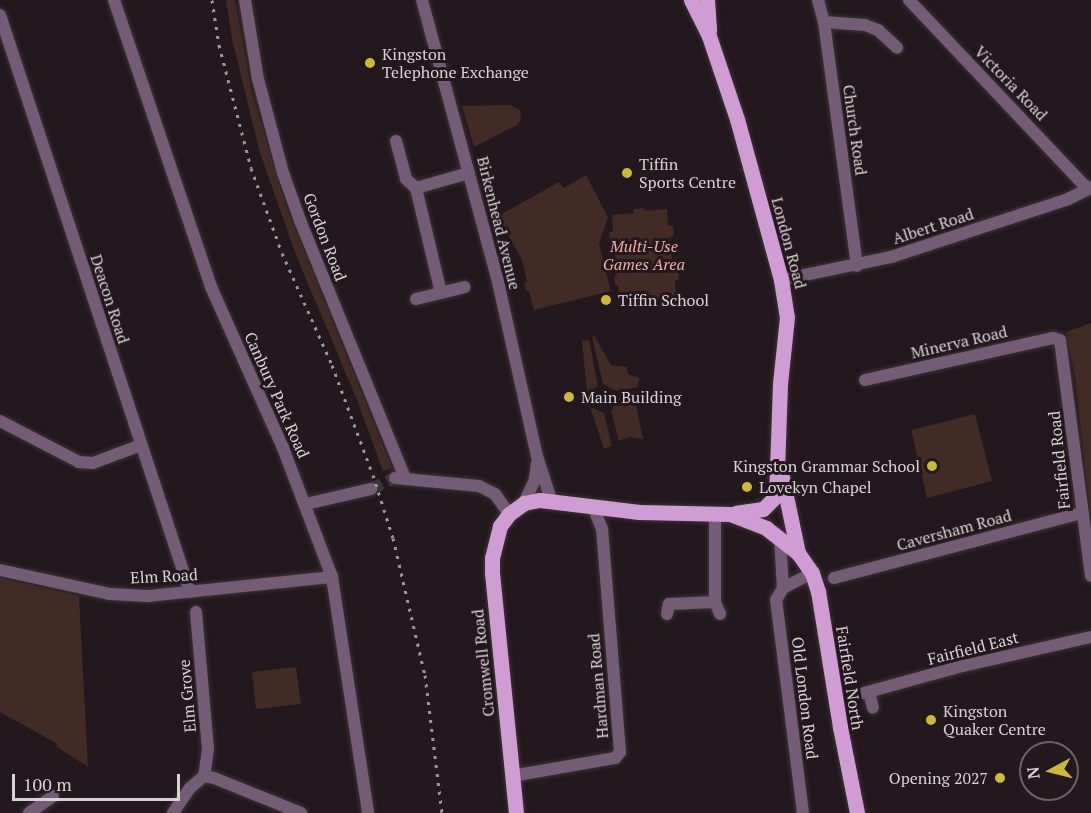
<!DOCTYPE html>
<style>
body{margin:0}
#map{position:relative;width:1091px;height:813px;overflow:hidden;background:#22181d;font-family:"PT Serif",serif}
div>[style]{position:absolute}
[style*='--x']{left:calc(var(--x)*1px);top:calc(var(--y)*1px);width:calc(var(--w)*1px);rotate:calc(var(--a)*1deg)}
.green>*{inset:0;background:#422a25}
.minor-tunnel>*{height:12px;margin-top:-6px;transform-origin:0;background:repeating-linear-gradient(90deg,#3d3439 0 12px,transparent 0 18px)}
.roads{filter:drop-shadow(0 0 2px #3c3237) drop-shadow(0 0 2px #3c3237)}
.minor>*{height:12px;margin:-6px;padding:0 6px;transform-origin:6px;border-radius:6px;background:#745b76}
.primary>*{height:15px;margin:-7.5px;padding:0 7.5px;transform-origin:7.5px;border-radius:7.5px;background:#cf9cd4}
.rail>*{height:3px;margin-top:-1.5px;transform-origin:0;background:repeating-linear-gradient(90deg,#9e969a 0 3px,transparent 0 9px)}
.dots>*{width:16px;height:16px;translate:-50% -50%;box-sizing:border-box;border:3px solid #22181d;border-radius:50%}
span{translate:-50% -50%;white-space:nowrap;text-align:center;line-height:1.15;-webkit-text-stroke:6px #22181d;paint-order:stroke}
.poi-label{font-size:16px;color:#d9d2d5}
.left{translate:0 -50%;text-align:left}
.right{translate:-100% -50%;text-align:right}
.street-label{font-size:16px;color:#d9d2d5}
.park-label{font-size:16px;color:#eeab9d;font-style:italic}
.north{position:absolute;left:1019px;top:741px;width:60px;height:60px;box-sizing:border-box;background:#22181d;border:2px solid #6b6267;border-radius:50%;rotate:263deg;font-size:16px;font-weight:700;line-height:24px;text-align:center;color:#d9d2d5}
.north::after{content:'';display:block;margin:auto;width:21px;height:27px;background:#ccb938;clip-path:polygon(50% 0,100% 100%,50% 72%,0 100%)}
.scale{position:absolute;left:12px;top:774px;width:168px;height:27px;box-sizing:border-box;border:3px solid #d9d2d5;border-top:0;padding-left:8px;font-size:18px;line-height:21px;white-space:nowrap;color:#d9d2d5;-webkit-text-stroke:4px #22181d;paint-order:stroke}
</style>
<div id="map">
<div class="green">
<i style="clip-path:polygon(226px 0,235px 0,251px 90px,286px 207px,392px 468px,383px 471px,357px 400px,296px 255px,260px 153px,232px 39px)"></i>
<i style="clip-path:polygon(510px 105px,520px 110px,521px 120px,517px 125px,474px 147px,462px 106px)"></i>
<i style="clip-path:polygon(586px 175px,608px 217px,599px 244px,603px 260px,607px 260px,610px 271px,606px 272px,611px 291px,534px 310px,529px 291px,526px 291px,524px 283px,527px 281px,522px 260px,498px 216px,559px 182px,564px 188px)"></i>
<i style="clip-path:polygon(644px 208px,645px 211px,667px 209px,668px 226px,673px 225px,674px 236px,670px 237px,673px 269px,678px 269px,679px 280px,675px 280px,676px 296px,653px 298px,653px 303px,643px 304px,642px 298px,620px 301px,618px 285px,615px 285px,614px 276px,617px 275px,614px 241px,610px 241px,609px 232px,613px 231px,612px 215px,634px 213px,634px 209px)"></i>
<i style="clip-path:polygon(1091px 323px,1091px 520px,1075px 376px,1066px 332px)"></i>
<i style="clip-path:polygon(594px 335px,611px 365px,627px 367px,628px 374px,639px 378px,638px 387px,617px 391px,603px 384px,592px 337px)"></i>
<i style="clip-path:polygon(589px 340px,598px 386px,587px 393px,582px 341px)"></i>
<i style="clip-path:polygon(634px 395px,643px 439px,629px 437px,619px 441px,611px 411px,618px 398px)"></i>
<i style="clip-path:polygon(590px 407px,604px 413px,612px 446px,604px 449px)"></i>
<i style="clip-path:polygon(975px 414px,992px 481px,927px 498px,911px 430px)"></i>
<i style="clip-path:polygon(0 578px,79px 596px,88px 767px,57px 747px,56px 743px,0 712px)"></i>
<i style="clip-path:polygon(296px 667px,301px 704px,256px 709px,252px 672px)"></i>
</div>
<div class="minor-tunnel">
<i style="--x:371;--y:489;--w:26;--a:-25"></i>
</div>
<div class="roads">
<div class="minor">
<i style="--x:114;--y:0;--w:303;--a:71.3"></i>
<i style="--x:211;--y:287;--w:176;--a:65.9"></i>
<i style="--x:283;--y:448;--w:138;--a:69.2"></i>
<i style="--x:332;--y:577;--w:239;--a:81.3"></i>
<i style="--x:245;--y:0;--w:80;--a:80.7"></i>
<i style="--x:258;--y:79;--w:97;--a:75.1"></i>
<i style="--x:283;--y:173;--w:53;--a:70.2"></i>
<i style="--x:301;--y:223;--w:275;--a:67.8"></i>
<i style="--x:422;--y:0;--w:292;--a:74.9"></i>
<i style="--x:498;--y:282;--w:178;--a:77.4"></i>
<i style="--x:537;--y:456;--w:46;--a:72.3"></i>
<i style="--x:818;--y:0;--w:23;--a:75"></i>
<i style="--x:824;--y:22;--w:246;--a:82.3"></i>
<i style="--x:909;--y:0;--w:255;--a:46.6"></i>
<i style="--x:1084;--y:185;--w:7;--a:27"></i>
<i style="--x:0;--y:15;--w:607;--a:71.77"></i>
<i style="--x:824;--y:22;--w:41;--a:4.2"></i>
<i style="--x:865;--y:25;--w:14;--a:21"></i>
<i style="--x:878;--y:30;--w:26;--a:43"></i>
<i style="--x:396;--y:141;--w:39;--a:75"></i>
<i style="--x:406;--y:179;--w:13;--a:42"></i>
<i style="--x:416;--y:188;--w:108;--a:76.6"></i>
<i style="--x:416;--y:188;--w:55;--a:-15.8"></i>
<i style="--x:781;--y:280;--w:112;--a:-11.8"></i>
<i style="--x:891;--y:257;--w:186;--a:-18.1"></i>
<i style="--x:1068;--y:199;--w:25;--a:-26"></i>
<i style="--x:416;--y:299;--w:50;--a:-13.8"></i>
<i style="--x:865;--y:380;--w:193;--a:-12.6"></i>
<i style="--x:1053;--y:338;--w:7;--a:16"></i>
<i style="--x:1060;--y:340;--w:238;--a:82.5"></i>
<i style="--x:0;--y:421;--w:89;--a:27.4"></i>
<i style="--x:79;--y:462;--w:14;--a:4"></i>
<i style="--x:93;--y:463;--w:51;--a:-20.6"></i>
<i style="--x:395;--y:478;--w:84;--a:5.4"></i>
<i style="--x:479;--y:486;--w:18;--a:27"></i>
<i style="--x:495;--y:494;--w:24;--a:55"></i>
<i style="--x:524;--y:503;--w:26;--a:-65"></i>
<i style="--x:535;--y:479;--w:16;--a:-83"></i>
<i style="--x:306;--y:504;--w:67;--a:-13"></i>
<i style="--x:780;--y:538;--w:50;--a:86.6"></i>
<i style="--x:0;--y:570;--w:113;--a:12.3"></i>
<i style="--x:110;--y:594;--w:38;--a:3"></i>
<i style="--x:148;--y:596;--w:185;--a:-5.9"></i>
<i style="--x:834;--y:578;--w:255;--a:-14.7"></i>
<i style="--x:715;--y:602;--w:13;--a:67"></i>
<i style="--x:196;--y:612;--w:138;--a:85"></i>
<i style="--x:208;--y:749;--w:27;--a:98"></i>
<i style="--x:667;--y:614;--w:10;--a:-79"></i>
<i style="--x:669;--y:604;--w:46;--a:-2.5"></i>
<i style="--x:715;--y:602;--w:88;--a:-90"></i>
<i style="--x:869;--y:692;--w:16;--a:76"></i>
<i style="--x:864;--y:693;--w:103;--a:-15.3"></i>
<i style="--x:963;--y:666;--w:131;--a:-12.8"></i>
<i style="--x:512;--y:776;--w:105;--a:-9.9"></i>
<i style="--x:615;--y:758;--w:8;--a:-50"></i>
<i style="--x:620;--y:752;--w:224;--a:-94.6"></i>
<i style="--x:602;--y:529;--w:24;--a:-112"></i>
<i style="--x:29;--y:813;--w:29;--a:-35"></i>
<i style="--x:173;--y:813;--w:30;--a:-56"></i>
<i style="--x:190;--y:788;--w:18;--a:-41"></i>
<i style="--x:204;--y:776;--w:10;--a:11"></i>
<i style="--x:214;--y:778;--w:94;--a:21.9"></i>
<i style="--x:803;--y:813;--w:215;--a:-97.2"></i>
<i style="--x:776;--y:600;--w:14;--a:-60"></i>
<i style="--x:783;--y:588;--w:33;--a:-27"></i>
</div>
<div class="primary">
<i style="--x:691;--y:0;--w:40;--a:63.4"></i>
<i style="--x:709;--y:36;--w:88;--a:71.4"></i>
<i style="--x:737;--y:119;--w:167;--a:74.7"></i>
<i style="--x:781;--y:280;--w:37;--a:81"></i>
<i style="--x:787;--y:317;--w:67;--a:96"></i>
<i style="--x:780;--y:384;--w:112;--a:92"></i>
<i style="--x:776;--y:496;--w:18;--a:135"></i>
<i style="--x:763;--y:509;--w:27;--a:172"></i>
<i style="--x:707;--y:0;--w:30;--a:86"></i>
<i style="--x:782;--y:477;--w:78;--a:78.1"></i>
<i style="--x:516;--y:813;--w:240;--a:-95.7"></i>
<i style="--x:492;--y:574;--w:16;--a:-90"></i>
<i style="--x:492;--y:558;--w:33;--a:-76"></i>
<i style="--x:500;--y:526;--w:15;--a:-53"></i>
<i style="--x:509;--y:514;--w:19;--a:-36"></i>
<i style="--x:524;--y:503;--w:16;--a:-11"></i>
<i style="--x:540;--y:500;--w:100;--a:6.9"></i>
<i style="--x:639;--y:512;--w:91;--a:1.3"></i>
<i style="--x:730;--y:514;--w:39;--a:21"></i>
<i style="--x:766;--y:528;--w:41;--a:38"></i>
<i style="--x:798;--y:553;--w:24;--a:55"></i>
<i style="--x:812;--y:573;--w:19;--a:72"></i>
<i style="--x:818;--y:591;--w:138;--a:80.8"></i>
<i style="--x:840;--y:727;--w:88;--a:78.8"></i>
</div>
</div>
<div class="rail">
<i style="--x:212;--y:0;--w:46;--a:81.2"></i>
<i style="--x:219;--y:45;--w:127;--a:75.4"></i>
<i style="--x:251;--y:168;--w:90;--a:70"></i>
<i style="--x:282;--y:253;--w:123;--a:65.9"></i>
<i style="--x:332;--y:365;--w:117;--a:69.6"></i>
<i style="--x:373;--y:475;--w:66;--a:72.4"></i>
<i style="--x:393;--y:538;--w:141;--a:76.9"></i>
<i style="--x:425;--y:675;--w:139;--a:83"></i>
</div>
<div class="dots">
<i style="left:370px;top:63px;background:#ccb938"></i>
<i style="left:627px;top:173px;background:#ccb938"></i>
<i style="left:606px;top:300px;background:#ccb938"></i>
<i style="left:569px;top:397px;background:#ccb938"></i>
<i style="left:932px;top:466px;background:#ccb938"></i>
<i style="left:747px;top:487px;background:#ccb938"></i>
<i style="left:931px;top:720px;background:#ccb938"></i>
<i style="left:1000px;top:778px;background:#ccb938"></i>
</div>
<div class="poi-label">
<span class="left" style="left:382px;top:63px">Kingston<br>Telephone Exchange</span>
<span class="left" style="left:639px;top:173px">Tiffin<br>Sports Centre</span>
<span class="left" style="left:618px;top:300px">Tiffin School</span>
<span class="left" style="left:581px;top:397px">Main Building</span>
<span class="right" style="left:920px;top:466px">Kingston Grammar School</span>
<span class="left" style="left:759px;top:487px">Lovekyn Chapel</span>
<span class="left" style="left:943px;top:720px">Kingston<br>Quaker Centre</span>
<span class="right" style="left:988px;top:778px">Opening 2027</span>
</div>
<div class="street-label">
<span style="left:1011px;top:83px;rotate:46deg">Victoria Road</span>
<span style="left:855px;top:130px;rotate:82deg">Church Road</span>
<span style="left:499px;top:223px;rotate:76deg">Birkenhead Avenue</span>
<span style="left:933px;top:226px;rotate:-18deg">Albert Road</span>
<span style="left:325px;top:237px;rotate:69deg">Gordon Road</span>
<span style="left:789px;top:243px;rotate:75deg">London Road</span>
<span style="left:110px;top:299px;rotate:72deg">Deacon Road</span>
<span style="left:959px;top:342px;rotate:-13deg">Minerva Road</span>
<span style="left:277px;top:395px;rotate:66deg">Canbury Park Road</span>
<span style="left:1059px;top:460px;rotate:-96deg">Fairfield Road</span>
<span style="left:954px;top:530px;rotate:-15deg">Caversham Road</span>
<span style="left:164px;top:576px;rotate:-3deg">Elm Road</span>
<span style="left:973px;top:648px;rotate:-14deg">Fairfield East</span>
<span style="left:483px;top:663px;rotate:-96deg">Cromwell Road</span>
<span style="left:850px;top:678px;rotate:81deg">Fairfield North</span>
<span style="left:598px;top:686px;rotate:-95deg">Hardman Road</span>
<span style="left:187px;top:696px;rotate:-95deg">Elm Grove</span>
<span style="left:805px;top:698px;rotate:83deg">Old London Road</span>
</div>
<div class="park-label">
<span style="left:644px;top:255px">Multi-Use<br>Games Area</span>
</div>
<div class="north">N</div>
<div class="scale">100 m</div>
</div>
